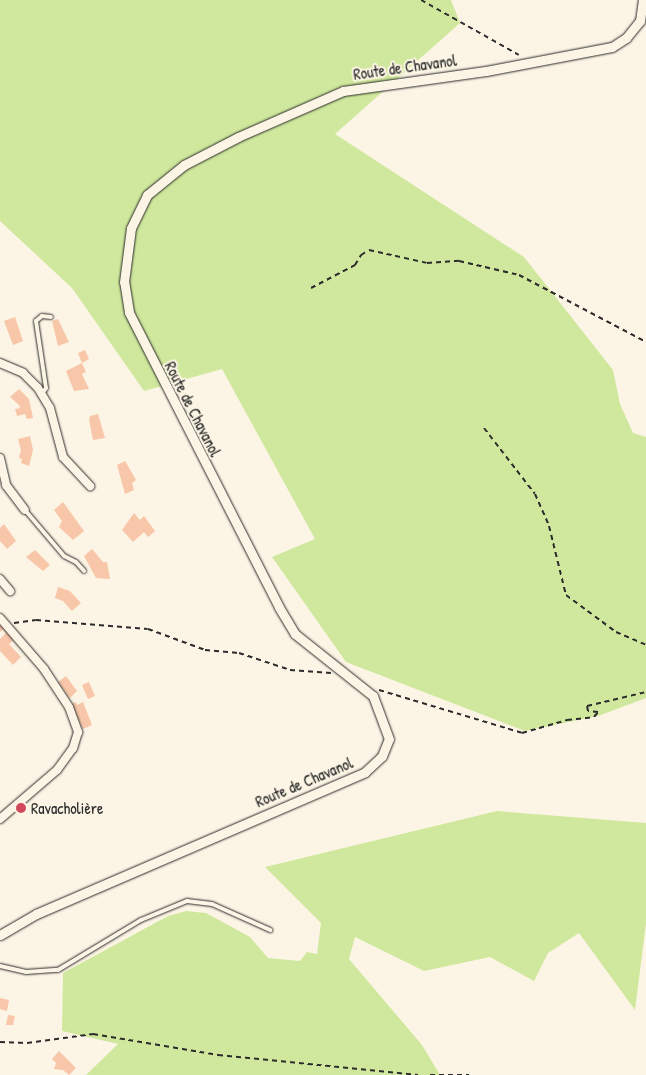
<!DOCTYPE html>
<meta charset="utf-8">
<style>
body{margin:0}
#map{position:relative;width:646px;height:1075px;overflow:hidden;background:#fcf5e5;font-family:"Patrick Hand",sans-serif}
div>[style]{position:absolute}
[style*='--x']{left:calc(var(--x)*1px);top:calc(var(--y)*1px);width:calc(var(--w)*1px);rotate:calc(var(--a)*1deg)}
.green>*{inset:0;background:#d0e89d}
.building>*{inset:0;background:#f8c6a8}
.path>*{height:2px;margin-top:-1px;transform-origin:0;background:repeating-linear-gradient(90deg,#2b2b2b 0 5px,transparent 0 9px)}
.roads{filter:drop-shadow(0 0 1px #2b2b2b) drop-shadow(0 0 1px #2b2b2b)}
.service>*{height:4px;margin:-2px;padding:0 2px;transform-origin:2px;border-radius:2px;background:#fcf5e5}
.minor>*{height:8px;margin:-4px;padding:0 4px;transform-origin:4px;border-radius:4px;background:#fcf5e5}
.tertiary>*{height:9px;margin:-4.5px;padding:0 4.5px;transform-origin:4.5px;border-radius:4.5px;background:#fcf5e5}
.dots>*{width:14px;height:14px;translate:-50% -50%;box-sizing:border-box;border:2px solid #fcf5e5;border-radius:50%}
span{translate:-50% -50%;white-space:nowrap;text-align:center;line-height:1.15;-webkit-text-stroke:4px #fcf5e5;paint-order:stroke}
.street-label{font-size:16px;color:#2b2b2b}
.poi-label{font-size:16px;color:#2b2b2b}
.left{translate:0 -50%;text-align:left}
</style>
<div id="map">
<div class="green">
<i style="clip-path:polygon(0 0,451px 0,460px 23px,335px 134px,524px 257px,613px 370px,620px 404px,633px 433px,646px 437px,646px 698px,598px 716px,525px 731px,346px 662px,272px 557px,315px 539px,222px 369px,144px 391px,72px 288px,0 221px)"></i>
<i style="clip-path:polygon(497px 811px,646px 823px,646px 923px,635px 1010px,579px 933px,548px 953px,534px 981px,490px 957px,424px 971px,355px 937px,349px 959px,422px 1045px,440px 1075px,86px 1075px,118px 1044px,62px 1031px,63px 973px,168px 916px,186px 911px,206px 913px,250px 937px,268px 958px,300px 961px,307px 952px,317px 954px,321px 923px,265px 867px)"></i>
</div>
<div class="building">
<i style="clip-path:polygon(15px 317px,23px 341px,13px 345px,4px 321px)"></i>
<i style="clip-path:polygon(58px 319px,69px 342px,58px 346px,52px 321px)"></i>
<i style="clip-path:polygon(85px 350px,89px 359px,82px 363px,78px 353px)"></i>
<i style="clip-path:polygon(82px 363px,86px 372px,82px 374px,89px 389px,74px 391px,66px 371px)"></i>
<i style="clip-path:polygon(19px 389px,29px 399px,33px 418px,27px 419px,25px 414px,17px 416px,15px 409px,20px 408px,19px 405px,10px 397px)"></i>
<i style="clip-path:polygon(98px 414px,105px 438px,93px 440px,89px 420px,90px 416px)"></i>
<i style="clip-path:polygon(30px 436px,33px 450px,29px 466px,21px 463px,22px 459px,19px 458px,21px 450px,18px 439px)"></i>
<i style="clip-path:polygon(125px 461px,136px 480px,132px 483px,134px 490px,125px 494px,117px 465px)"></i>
<i style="clip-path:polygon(63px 502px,84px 531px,73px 540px,59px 527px,62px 521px,54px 510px)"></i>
<i style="clip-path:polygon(134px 513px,140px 520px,144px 516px,155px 531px,148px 537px,144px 532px,133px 542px,122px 530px)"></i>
<i style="clip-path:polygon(4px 524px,16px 541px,7px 549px,0 541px,0 528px)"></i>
<i style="clip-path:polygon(92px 549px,103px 562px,107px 562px,110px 579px,96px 578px,84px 556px)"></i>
<i style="clip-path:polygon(35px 550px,50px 565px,43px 571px,26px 557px)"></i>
<i style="clip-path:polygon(58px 587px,70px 591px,81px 603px,72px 611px,63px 601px,55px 598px)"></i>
<i style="clip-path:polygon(0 621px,16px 638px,9px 644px,21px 657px,13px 665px,0 651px,0 639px,6px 633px,3px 629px,0 632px)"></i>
<i style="clip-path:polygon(66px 676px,77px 691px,70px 698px,58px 682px)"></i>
<i style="clip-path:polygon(89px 682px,95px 696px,88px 699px,82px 685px)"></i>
<i style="clip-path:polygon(76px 702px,77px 705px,83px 702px,92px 725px,83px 729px,71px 704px)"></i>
<i style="clip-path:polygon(0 998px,9px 1000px,7px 1011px,0 1009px)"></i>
<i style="clip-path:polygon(8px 1015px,15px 1016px,13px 1025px,6px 1025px)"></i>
<i style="clip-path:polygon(59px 1051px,76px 1068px,69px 1075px,63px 1070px,54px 1069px,56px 1063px,52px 1059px)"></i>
</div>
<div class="path">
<i style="--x:421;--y:0;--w:112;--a:29.3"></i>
<i style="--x:311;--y:288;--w:50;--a:-27.6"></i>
<i style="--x:355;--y:265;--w:12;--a:-59"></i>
<i style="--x:361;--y:255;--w:9;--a:-32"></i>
<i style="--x:369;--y:250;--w:59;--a:12.6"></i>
<i style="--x:427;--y:263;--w:32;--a:-4"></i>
<i style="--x:459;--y:261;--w:62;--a:13.1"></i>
<i style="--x:519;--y:275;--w:144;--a:27.8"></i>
<i style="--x:484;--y:428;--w:83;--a:52.3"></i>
<i style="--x:535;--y:494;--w:35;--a:66"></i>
<i style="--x:549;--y:526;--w:71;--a:76.2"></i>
<i style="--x:566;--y:595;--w:62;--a:36.5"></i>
<i style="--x:616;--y:632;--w:33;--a:23"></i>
<i style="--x:14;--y:623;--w:22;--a:-8"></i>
<i style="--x:36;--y:620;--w:112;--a:4.6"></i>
<i style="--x:148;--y:629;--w:61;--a:20.2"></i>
<i style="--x:205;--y:650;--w:34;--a:5"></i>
<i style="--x:239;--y:653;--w:54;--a:18.4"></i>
<i style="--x:290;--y:670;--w:41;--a:4.2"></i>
<i style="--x:379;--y:690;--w:149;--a:16.7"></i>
<i style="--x:522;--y:733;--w:47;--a:-16.1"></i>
<i style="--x:567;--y:720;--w:27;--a:-6"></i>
<i style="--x:594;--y:717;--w:6;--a:-51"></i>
<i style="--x:598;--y:712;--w:10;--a:-174"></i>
<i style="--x:588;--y:711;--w:5;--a:-101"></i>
<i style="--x:587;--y:706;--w:61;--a:-13.3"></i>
<i style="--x:0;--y:1042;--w:27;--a:2"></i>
<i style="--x:27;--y:1043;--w:67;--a:-7.8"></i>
<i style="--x:93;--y:1034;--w:127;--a:9.5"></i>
<i style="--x:218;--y:1055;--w:201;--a:5.7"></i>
<i style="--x:430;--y:1075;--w:39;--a:0"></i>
</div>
<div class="roads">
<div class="service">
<i style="--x:42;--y:394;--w:7;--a:-56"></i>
<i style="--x:46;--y:388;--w:68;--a:-98.5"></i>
<i style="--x:36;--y:321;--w:8;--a:-40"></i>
<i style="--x:42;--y:316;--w:9;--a:6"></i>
<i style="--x:25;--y:510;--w:60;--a:49.7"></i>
<i style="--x:64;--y:556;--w:13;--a:27"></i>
<i style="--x:76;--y:562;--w:12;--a:48"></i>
<i style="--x:0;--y:966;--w:27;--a:13"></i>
<i style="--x:26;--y:972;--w:32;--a:-4"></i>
<i style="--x:58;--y:970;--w:97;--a:-31.1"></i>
<i style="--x:141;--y:920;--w:50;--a:-22.4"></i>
<i style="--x:187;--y:901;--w:25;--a:7"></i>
<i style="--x:212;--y:904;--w:64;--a:24.1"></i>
</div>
<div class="minor">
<i style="--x:0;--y:363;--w:25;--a:23"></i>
<i style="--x:23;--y:373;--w:21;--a:45"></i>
<i style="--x:38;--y:388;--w:23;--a:59"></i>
<i style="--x:50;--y:408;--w:51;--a:75.1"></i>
<i style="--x:63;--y:457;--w:40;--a:47"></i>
<i style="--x:0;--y:458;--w:28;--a:77"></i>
<i style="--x:6;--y:485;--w:31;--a:53"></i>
<i style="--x:0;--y:579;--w:16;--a:50"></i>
<i style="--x:0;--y:618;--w:67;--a:49.2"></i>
<i style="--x:44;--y:669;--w:45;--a:56.7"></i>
<i style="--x:69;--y:707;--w:27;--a:70"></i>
<i style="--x:78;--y:732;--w:17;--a:107"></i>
<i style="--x:73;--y:748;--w:27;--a:126"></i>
<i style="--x:57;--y:770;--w:75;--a:139.3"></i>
</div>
<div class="tertiary">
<i style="--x:0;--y:935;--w:42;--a:-30.3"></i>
<i style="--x:36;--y:914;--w:358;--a:-23.3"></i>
<i style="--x:365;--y:772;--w:23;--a:-43"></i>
<i style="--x:382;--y:756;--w:18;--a:-68"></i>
<i style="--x:389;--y:739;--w:46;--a:-110.4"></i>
<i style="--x:373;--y:696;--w:100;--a:-141.5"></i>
<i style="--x:295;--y:634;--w:31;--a:-121"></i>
<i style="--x:279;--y:607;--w:331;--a:-117"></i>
<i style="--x:129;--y:312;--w:30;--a:-99"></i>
<i style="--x:124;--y:282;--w:54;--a:-82.6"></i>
<i style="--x:131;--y:228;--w:37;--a:-64"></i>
<i style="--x:147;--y:195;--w:48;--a:-39"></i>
<i style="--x:184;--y:165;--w:61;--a:-27.4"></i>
<i style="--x:238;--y:137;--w:115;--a:-23.7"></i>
<i style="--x:343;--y:91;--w:144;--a:-8"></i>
<i style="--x:486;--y:71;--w:128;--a:-10.8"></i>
<i style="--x:612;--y:47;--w:17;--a:-33"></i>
<i style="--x:626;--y:38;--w:22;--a:-51"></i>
<i style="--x:640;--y:21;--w:21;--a:-82"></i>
</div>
</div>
<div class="dots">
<i style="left:21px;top:808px;background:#d1495b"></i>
</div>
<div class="street-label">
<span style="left:405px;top:67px;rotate:-8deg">Route de Chavanol</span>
<span style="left:193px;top:409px;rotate:63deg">Route de Chavanol</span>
<span style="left:304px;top:782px;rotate:-23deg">Route de Chavanol</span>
</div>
<div class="poi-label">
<span class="left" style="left:31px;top:808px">Ravacholière</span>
</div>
</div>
